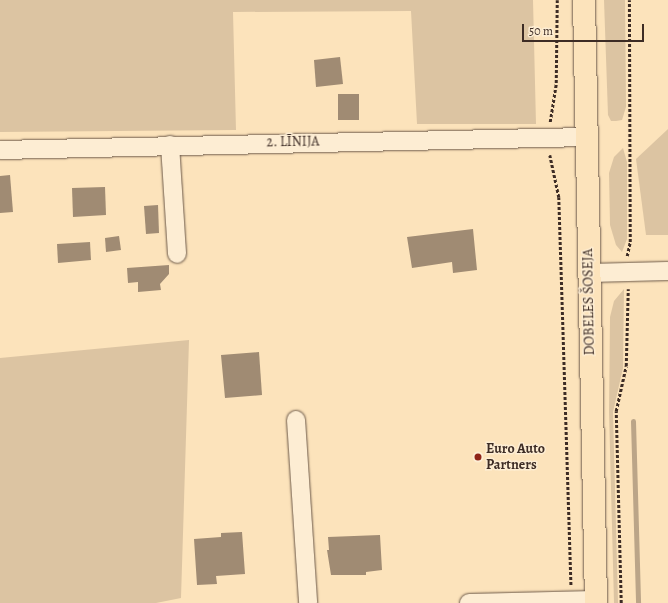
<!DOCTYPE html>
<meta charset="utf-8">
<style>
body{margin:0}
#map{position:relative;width:668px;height:603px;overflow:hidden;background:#fce3bb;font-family:Alegreya,serif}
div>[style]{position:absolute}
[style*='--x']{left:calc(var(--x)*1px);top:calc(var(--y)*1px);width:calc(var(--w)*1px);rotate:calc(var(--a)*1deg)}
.green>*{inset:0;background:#dcc4a2}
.stream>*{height:5px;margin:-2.5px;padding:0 2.5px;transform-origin:2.5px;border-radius:2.5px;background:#bba588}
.building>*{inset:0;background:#a08b73}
.path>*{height:2.5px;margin-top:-1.25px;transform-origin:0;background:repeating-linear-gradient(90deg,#3d2c25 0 3px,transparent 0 5px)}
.roads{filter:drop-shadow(0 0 1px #6d5a4a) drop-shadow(0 0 1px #6d5a4a)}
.minor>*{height:18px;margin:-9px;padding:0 9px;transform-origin:9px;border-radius:9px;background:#fdedd3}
.major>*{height:22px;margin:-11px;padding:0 11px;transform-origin:11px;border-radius:11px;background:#fce3bb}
.dots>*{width:11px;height:11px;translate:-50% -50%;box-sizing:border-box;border:2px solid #fdedd3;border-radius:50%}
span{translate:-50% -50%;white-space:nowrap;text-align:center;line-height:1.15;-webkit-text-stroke:3px #fdedd3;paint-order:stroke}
.street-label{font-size:14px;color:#3d2c25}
.poi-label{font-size:14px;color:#3d2c25;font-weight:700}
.left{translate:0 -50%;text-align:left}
.scale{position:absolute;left:522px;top:24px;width:122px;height:18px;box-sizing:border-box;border:2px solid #3d2c25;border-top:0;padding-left:5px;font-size:12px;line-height:14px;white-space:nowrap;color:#3d2c25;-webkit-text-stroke:3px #fdedd3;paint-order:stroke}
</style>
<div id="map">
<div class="green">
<i style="clip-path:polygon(0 0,533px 0,536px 124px,417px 124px,411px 11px,233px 12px,236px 130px,0 132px)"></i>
<i style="clip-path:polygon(604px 0,625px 0,626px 107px,622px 120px,616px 121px,611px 121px,608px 115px)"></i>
<i style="clip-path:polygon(668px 129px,668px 235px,646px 235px,636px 159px)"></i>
<i style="clip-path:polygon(623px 148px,627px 162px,627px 239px,622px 252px,616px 245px,610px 225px,609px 173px,614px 157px)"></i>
<i style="clip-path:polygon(624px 289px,623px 368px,613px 412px,618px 603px,614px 603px,609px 412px,610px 317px,614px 301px)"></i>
<i style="clip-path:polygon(189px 340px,181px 598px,156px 603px,0 603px,0 358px)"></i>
</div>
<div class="stream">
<i style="--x:633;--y:421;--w:182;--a:88.4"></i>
</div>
<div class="building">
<i style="clip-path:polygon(340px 57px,343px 84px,316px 87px,314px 60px)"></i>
<i style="clip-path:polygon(338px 94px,359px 94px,359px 120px,338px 120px)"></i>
<i style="clip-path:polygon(10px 175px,13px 212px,0 213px,0 176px)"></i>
<i style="clip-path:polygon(105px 187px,106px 215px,73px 217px,72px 188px)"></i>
<i style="clip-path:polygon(158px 205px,159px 233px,146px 234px,144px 206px)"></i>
<i style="clip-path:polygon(473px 229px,477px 270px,453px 273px,452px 262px,412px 268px,407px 237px)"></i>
<i style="clip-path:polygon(119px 236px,121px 250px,106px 252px,105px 238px)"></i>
<i style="clip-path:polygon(90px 242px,91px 260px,58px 263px,57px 244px)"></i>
<i style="clip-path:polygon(169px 265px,169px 274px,160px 284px,161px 290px,138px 292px,138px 282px,128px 283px,127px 268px)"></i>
<i style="clip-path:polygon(259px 352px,262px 395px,225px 398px,221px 355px)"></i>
<i style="clip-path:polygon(242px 532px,245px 574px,216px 576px,217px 584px,197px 585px,194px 539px,221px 537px,221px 533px)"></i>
<i style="clip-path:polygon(380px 535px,382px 570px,366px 572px,366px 575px,331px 575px,327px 550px,329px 550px,328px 537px)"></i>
</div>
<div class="path">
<i style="--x:550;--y:122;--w:39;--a:-81"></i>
<i style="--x:556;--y:83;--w:83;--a:-89.3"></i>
<i style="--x:550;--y:155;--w:43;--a:77.9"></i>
<i style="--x:559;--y:197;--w:388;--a:88.2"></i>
<i style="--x:627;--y:256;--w:14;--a:-78"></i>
<i style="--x:630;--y:242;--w:242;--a:-90.2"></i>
<i style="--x:621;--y:603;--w:192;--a:-91.5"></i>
<i style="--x:616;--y:411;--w:46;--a:-77.5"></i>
<i style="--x:626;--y:366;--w:77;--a:-88.5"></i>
</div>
<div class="roads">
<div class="minor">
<i style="--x:170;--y:145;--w:109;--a:86.3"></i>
<i style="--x:0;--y:150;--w:587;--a:-1.27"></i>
<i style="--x:589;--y:273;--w:79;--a:-1.5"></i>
<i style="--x:296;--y:420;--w:183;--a:86.2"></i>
<i style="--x:469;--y:603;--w:127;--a:-1.4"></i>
</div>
<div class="major">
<i style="--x:584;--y:0;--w:603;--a:88.86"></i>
</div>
</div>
<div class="dots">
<i style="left:478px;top:457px;background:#8f2418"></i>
</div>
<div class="street-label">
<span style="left:293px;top:142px;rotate:-1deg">2. LĪNIJA</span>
<span style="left:589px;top:302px;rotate:-91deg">DOBELES ŠOSEJA</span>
</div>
<div class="poi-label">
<span class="left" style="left:486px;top:457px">Euro Auto<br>Partners</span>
</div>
<div class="scale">50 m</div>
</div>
